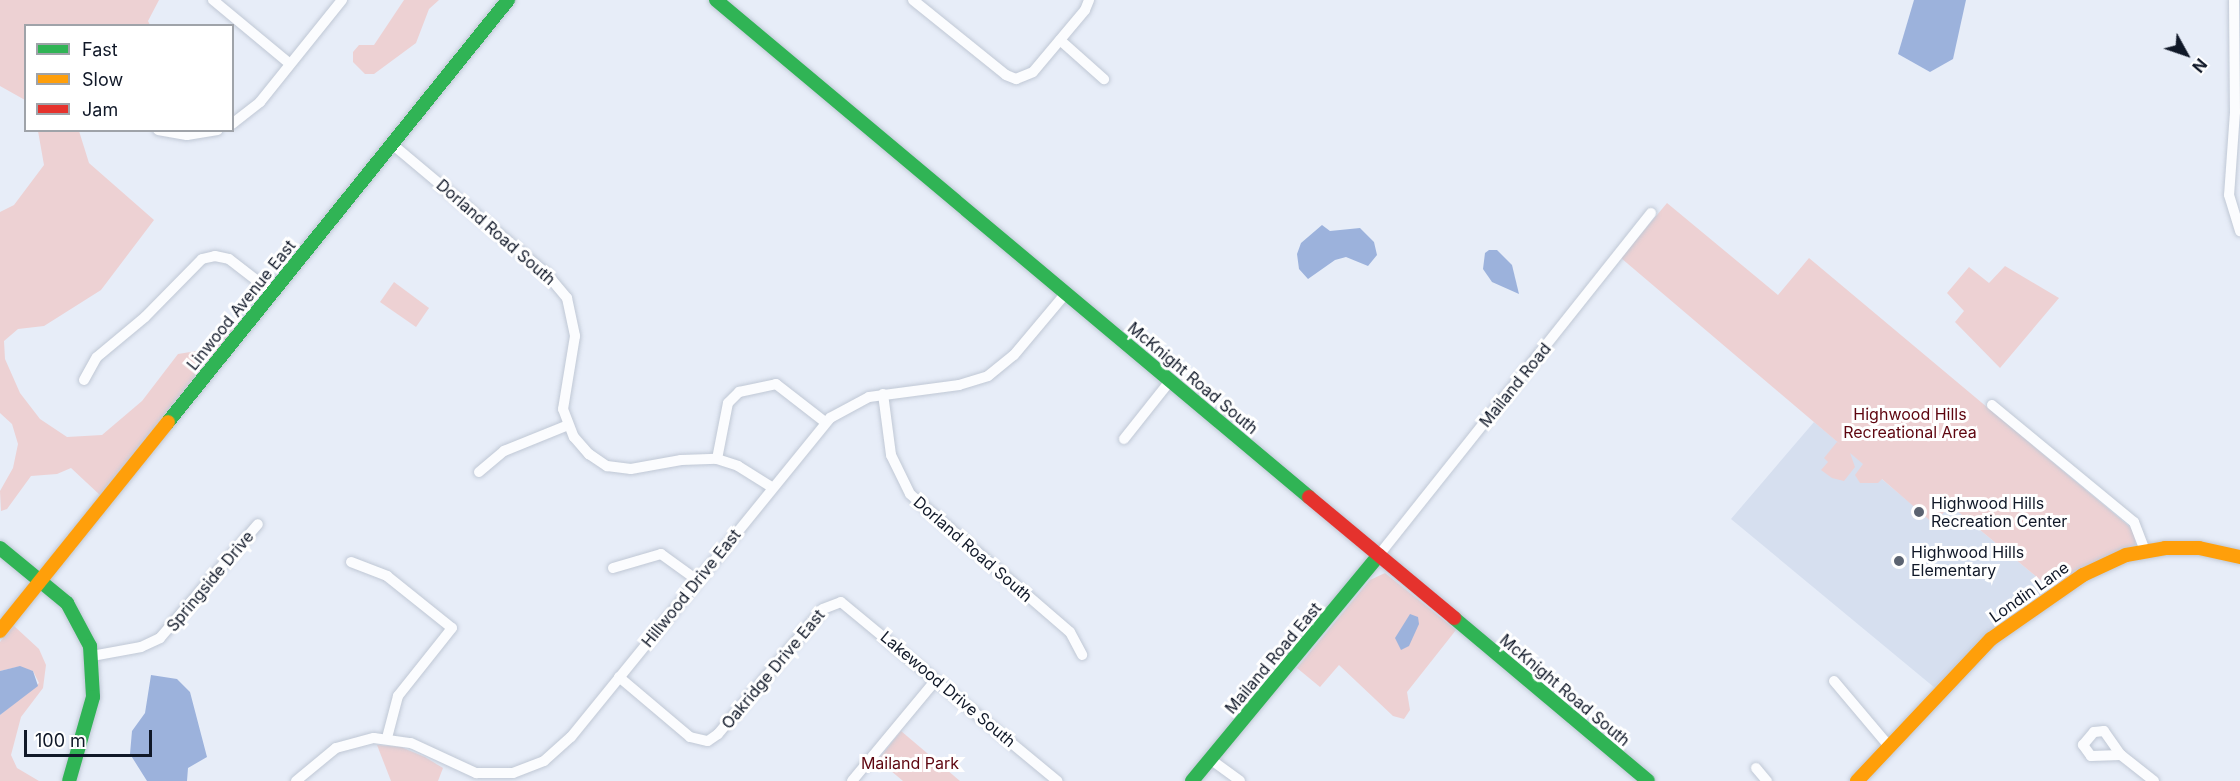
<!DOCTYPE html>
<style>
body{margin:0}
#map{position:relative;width:2240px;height:781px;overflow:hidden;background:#e7edf8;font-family:Inter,sans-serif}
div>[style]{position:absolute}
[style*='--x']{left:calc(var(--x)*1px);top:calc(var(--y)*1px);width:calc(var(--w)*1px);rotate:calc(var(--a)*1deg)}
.built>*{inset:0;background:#d6dfef}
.green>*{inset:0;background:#edd1d3}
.water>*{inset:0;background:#9cb2dc}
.roads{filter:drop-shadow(0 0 2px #c0c8d5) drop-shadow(0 0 2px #c0c8d5)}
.street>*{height:10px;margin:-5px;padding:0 5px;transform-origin:5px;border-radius:5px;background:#fbfcfe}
.fast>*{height:14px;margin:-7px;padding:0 7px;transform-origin:7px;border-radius:7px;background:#30b455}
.slow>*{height:14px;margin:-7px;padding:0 7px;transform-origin:7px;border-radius:7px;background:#ff9f0a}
.jam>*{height:14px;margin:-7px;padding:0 7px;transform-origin:7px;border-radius:7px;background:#e5322d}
.dots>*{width:16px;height:16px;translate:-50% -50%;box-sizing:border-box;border:3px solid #fff;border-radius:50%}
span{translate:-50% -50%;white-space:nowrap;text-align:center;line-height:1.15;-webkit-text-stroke:6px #fff;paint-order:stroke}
.street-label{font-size:16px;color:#101828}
.park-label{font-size:16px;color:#5e050f}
.poi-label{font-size:16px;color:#101828}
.left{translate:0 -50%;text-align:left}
.legend{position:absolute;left:24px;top:24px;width:210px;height:108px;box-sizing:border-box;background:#fff;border:2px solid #9fa3a9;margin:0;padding:8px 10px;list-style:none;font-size:18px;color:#101828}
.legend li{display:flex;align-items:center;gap:12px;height:30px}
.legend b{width:30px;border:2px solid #9fa3a9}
.north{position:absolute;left:2156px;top:24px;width:60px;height:60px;-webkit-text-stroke:4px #fff;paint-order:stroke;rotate:130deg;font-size:16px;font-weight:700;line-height:24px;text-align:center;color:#101828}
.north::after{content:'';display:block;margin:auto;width:21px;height:27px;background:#101828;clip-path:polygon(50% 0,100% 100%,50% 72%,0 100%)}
.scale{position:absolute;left:24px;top:730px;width:128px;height:27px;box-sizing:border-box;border:3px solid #101828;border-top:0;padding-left:8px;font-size:18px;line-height:21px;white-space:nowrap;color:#101828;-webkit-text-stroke:4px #fff;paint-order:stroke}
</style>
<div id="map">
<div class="built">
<i style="clip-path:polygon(1814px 422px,1934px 523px,1950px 505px,2050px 588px,1978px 642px,1935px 688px,1731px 519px)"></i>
</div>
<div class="green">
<i style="clip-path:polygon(0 0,159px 0,148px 21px,150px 25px,26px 26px,25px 100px,0 86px)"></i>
<i style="clip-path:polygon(404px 0,439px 0,429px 9px,416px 43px,374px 74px,365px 74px,353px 62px,353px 52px,359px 45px,374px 45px)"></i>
<i style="clip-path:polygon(38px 131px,79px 131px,89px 163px,154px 220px,101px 290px,44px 326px,18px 329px,4px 341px,5px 359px,20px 393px,40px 419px,67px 437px,102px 435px,142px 401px,178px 354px,203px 350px,233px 319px,244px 319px,101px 496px,71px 468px,57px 474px,31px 476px,7px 509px,1px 511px,0 491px,13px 468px,18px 444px,12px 424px,0 413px,0 212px,14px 205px,44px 165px)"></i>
<i style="clip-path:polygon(1667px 203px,1778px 295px,1809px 258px,2130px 527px,2136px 535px,2135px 545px,2100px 560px,2050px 588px,1950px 505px,1934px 524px,1882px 479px,1878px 483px,1860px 483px,1855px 475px,1863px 464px,1850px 453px,1855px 467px,1844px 481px,1832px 478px,1821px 470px,1828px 462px,1824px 458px,1837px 442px,1841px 445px,1621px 258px)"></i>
<i style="clip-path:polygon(2005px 266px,2059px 298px,2000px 368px,1955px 322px,1964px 311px,1947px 293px,1969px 267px,1989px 283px)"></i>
<i style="clip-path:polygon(394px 282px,429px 308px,416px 327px,380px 302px)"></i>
<i style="clip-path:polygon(1385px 573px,1456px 630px,1407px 692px,1410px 710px,1404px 719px,1393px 716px,1339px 665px,1320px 687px,1297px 668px,1370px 580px)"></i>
<i style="clip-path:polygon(13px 625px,39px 649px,46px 665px,43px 688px,21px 717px,11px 755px,17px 768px,39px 781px,0 781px,0 715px,39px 683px,33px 671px,17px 667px,0 671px,0 642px)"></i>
<i style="clip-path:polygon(901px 731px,960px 781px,903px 781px,878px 760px)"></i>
<i style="clip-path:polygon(377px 745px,401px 747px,425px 757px,443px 768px,438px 781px,391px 781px)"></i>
</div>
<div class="water">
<i style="clip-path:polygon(1914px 0,1966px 0,1953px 59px,1930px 72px,1898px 54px)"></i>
<i style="clip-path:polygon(1322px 225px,1330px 231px,1360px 228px,1374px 242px,1377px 255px,1368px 266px,1346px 257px,1335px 260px,1308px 279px,1299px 269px,1297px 254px,1301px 243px)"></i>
<i style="clip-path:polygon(1489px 250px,1497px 250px,1512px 265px,1519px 294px,1492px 282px,1483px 269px,1485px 253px)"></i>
<i style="clip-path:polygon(1410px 614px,1418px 617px,1419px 624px,1409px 646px,1401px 650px,1395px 638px)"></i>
<i style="clip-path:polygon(20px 666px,33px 671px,38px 686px,0 715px,0 671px)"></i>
<i style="clip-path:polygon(151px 675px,177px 679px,190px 692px,207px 757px,188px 768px,187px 781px,147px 781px,130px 754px,132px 731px,145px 713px)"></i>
</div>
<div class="roads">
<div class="street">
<i style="--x:213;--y:0;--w:100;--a:39.7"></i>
<i style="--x:913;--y:0;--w:119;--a:38.9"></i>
<i style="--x:1006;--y:75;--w:11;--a:22"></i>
<i style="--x:1016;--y:79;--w:18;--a:-22"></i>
<i style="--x:1033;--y:72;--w:81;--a:-50"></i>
<i style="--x:1085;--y:10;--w:11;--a:-68"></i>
<i style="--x:2234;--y:0;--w:112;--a:89.5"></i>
<i style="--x:2235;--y:112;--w:83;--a:94.1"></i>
<i style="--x:2229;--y:195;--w:38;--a:73"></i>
<i style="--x:1060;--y:40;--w:59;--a:41.6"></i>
<i style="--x:232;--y:124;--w:36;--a:-38"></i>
<i style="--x:260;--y:102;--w:131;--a:-51.2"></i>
<i style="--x:158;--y:130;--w:29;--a:10"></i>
<i style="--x:187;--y:135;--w:31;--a:-9"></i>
<i style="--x:392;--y:144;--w:201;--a:40"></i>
<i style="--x:546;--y:273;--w:33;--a:50"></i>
<i style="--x:567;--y:298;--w:39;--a:78"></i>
<i style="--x:575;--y:336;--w:74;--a:99.3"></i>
<i style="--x:563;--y:409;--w:30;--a:69"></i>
<i style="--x:574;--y:437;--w:23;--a:49"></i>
<i style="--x:589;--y:454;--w:22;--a:34"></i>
<i style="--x:607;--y:466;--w:24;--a:7"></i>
<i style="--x:631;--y:469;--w:51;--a:-10.2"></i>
<i style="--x:681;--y:460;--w:36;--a:-2"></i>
<i style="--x:717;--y:459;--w:22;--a:18"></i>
<i style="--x:738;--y:466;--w:40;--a:32"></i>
<i style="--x:84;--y:380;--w:26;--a:-61"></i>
<i style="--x:97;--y:357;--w:62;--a:-39.8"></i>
<i style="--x:145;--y:317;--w:81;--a:-45.5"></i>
<i style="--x:202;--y:259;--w:13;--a:-13"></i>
<i style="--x:215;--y:256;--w:14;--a:12"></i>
<i style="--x:229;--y:259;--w:56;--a:37.7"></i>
<i style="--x:883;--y:394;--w:62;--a:82.5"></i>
<i style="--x:891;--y:455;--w:43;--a:64"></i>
<i style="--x:910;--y:494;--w:211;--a:40.8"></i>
<i style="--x:1070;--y:632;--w:26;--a:62"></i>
<i style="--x:1992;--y:405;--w:184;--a:39.5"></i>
<i style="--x:2134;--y:522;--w:31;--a:69"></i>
<i style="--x:1124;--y:439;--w:74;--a:-51.6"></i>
<i style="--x:717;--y:459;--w:57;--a:-78.9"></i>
<i style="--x:728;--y:403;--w:16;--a:-45"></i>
<i style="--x:739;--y:392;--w:38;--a:-12"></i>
<i style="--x:776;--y:384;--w:62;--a:37.8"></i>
<i style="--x:479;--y:472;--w:33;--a:-40"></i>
<i style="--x:504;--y:451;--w:69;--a:-22.1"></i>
<i style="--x:1379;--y:555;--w:437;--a:-51.5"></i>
<i style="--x:351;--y:562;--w:39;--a:21"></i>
<i style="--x:387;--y:576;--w:83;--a:38.7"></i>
<i style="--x:452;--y:628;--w:87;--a:128.5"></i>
<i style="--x:398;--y:696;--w:43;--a:104.7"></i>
<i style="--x:613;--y:568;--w:50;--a:-16.3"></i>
<i style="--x:661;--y:554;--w:44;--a:35.8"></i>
<i style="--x:92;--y:656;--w:50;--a:-10.4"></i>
<i style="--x:141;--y:647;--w:21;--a:-25"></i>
<i style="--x:160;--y:638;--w:150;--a:-49.3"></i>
<i style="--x:619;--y:677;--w:93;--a:40.2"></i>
<i style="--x:690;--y:737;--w:18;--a:13"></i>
<i style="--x:708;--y:741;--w:12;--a:-35"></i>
<i style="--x:718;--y:734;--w:163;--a:-50"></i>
<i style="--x:823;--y:609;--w:19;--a:-21"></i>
<i style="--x:841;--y:602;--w:281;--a:39.6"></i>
<i style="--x:1834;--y:681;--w:85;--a:49.8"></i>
<i style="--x:2121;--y:755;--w:30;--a:178"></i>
<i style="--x:2091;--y:756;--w:14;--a:-126"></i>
<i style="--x:2083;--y:745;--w:17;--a:-50"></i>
<i style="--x:2094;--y:732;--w:10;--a:-6"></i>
<i style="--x:2104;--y:731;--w:29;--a:55"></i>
<i style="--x:2121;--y:755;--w:42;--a:38.2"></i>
<i style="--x:1210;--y:759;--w:37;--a:36"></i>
<i style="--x:1756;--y:768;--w:17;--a:50"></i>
<i style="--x:296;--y:781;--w:52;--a:-39.5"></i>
<i style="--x:336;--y:748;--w:39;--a:-15"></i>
<i style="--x:374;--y:738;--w:37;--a:8"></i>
<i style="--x:411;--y:743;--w:72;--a:24.8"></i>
<i style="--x:476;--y:773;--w:37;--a:0"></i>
<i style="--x:513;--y:773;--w:33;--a:-21"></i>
<i style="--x:544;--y:761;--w:36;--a:-42"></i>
<i style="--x:571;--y:737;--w:411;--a:-50.9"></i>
<i style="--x:830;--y:418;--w:44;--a:-28.3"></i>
<i style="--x:869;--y:397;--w:91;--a:-7.6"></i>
<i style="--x:959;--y:385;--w:30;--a:-17"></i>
<i style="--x:988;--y:376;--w:33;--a:-39"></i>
<i style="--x:1014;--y:355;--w:81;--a:-50"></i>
<i style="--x:852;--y:781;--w:131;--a:-50.3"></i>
</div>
<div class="fast">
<i style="--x:716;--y:0;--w:774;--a:39.97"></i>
<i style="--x:168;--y:422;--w:542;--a:-51.14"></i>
<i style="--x:0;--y:548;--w:87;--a:39.4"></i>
<i style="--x:67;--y:603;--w:49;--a:61.9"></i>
<i style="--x:90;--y:646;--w:51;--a:86.6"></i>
<i style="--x:93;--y:697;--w:87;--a:105.9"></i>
<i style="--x:1454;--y:618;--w:253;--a:40"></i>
<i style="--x:1192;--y:781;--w:293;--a:-50.4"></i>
</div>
<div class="slow">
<i style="--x:0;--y:631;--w:268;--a:-51.2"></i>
<i style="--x:1857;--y:781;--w:195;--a:-46.7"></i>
<i style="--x:1991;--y:639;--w:112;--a:-34.8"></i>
<i style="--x:2083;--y:575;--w:47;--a:-24.9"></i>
<i style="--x:2126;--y:555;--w:40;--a:-10"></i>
<i style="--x:2165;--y:548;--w:34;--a:0"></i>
<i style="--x:2199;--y:548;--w:42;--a:12.4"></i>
</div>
<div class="jam">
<i style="--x:1309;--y:497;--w:189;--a:39.8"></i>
</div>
</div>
<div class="dots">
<i style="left:1919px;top:512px;background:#5b6371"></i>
<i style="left:1899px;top:561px;background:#5b6371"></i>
</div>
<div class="street-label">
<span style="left:496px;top:232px;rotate:41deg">Dorland Road South</span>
<span style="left:241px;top:305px;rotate:-51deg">Linwood Avenue East</span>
<span style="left:1193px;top:378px;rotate:40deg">McKnight Road South</span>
<span style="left:1515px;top:385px;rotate:-51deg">Mailand Road</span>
<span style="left:973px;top:549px;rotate:41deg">Dorland Road South</span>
<span style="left:210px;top:581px;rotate:-50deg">Springside Drive</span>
<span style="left:691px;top:588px;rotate:-51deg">Hillwood Drive East</span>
<span style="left:2029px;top:592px;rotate:-35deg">Londin Lane</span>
<span style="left:1273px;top:658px;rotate:-50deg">Mailand Road East</span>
<span style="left:773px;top:669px;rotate:-50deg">Oakridge Drive East</span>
<span style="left:948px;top:689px;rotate:40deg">Lakewood Drive South</span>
<span style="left:1565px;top:690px;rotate:40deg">McKnight Road South</span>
</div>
<div class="park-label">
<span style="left:1910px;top:423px">Highwood Hills<br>Recreational Area</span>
<span style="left:910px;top:763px">Mailand Park</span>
</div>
<div class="poi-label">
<span class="left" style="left:1931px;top:512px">Highwood Hills<br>Recreation Center</span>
<span class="left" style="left:1911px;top:561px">Highwood Hills<br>Elementary</span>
</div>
<ul class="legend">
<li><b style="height:8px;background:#30b455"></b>Fast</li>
<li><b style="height:8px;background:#ff9f0a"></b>Slow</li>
<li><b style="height:8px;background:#e5322d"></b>Jam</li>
</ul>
<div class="north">N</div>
<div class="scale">100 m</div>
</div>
